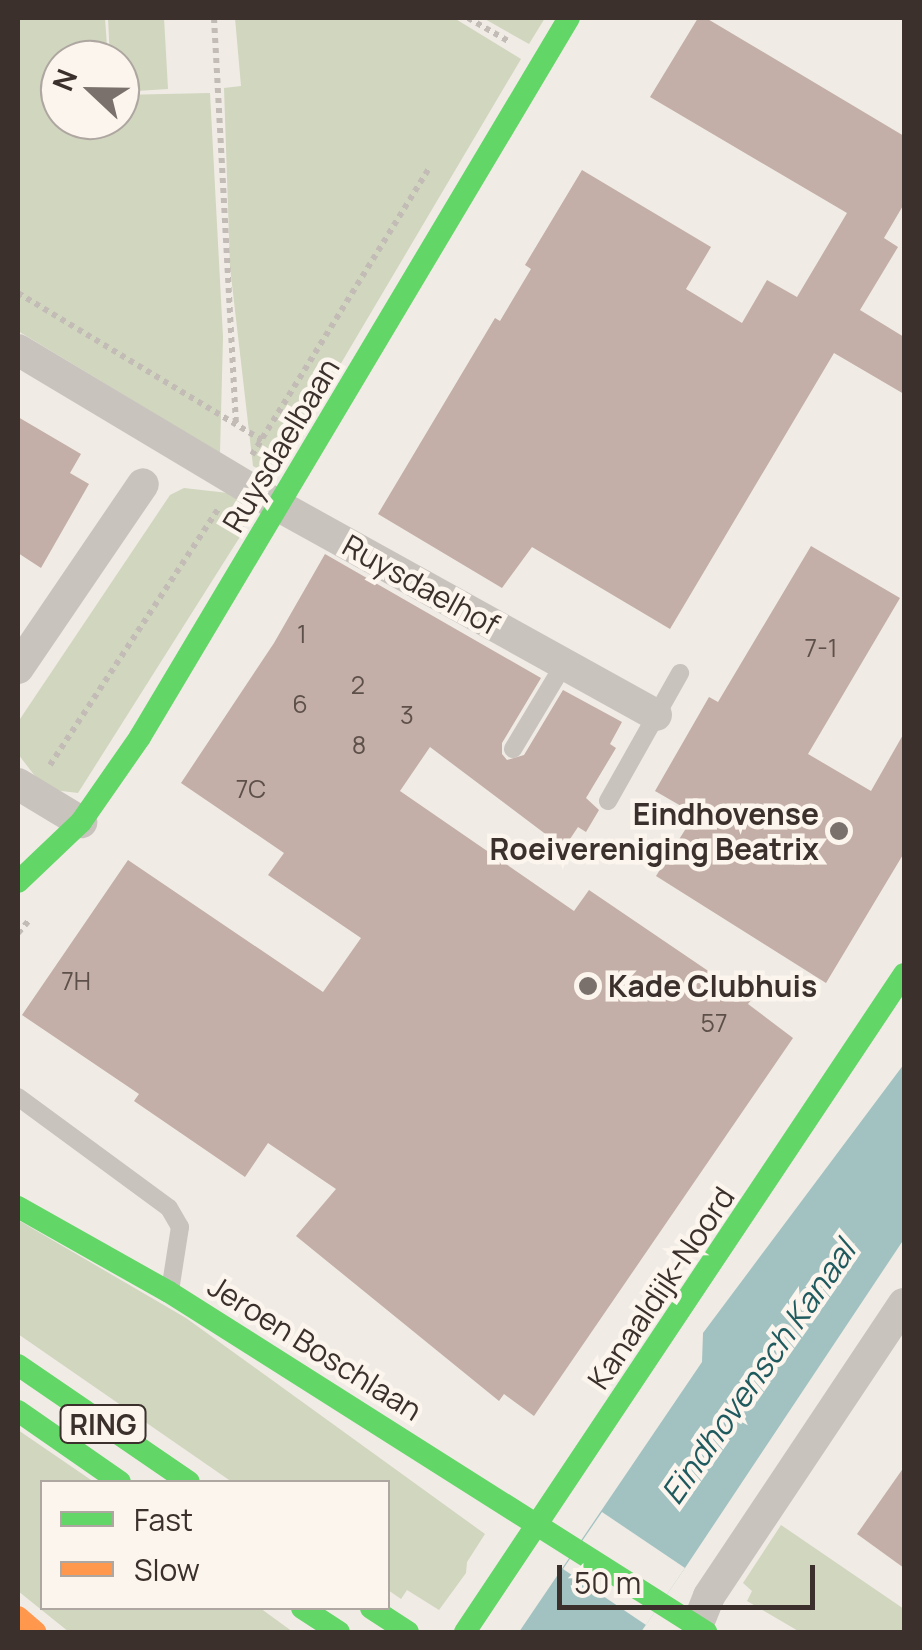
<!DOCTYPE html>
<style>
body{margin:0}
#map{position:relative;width:922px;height:1650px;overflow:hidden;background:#f0ebe5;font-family:Manrope,sans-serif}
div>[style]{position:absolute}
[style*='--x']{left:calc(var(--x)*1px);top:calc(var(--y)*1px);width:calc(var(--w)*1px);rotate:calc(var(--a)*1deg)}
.green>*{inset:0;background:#d1d6bf}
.water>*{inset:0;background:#a1c2c1}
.pier>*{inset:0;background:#f0ebe5}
.building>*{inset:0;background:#c3afa7}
.path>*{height:6px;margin-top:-3px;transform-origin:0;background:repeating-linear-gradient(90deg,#c2bbb6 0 5px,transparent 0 10px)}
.lane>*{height:18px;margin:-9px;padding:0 9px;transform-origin:9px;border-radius:9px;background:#c9c3be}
.street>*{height:32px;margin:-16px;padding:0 16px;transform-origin:16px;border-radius:16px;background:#c9c3be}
.fast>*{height:22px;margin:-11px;padding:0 11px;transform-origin:11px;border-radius:11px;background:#63d668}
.slow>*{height:22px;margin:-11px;padding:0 11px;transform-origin:11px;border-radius:11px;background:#ff974d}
.dots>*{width:28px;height:28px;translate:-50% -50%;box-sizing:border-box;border:5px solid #fbf5ee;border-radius:50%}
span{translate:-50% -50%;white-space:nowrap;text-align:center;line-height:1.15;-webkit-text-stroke:9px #fbf5ee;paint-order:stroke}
.number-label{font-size:25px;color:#5d504a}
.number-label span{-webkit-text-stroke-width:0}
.shield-label span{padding:2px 8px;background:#fbf5ee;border:2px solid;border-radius:8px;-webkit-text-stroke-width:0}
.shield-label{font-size:28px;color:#3b302b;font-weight:700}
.street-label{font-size:30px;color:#3b302b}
.poi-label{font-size:30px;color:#3b302b;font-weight:700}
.right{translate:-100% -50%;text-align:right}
.left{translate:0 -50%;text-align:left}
.water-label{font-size:32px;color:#1f5a5e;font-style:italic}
.frame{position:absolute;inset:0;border:20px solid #3b302b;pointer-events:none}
.legend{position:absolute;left:40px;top:1480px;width:350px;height:130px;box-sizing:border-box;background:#fbf5ee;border:2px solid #aea6a0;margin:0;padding:12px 18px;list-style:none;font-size:30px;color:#3b302b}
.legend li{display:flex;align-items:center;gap:20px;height:50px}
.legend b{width:50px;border:2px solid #aea6a0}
.north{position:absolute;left:40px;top:40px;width:100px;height:100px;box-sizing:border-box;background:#fbf5ee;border:2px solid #aea6a0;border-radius:50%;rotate:292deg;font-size:28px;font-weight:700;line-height:40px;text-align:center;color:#3b302b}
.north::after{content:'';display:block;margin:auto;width:35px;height:45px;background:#7a716c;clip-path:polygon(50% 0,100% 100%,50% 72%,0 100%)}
.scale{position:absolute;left:557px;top:1565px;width:258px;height:45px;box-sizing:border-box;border:5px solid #3b302b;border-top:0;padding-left:12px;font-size:30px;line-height:35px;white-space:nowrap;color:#3b302b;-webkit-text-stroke:8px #fbf5ee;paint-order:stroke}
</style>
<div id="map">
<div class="green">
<i style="clip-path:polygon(18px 18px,105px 18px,108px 60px,60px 60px,60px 120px,120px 120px,120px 95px,210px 93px,223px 337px,220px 453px,18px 331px)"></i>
<i style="clip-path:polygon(108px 18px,164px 18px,168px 89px,120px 92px,120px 60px,110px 60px)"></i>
<i style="clip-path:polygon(235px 18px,454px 18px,521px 59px,285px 458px,260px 470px,253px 466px,230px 267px,224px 88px,241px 86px)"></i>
<i style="clip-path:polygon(483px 18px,545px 18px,529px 44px)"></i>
<i style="clip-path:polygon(184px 488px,237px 494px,247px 512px,243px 532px,78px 793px,45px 789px,18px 754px,18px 722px,170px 495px)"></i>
<i style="clip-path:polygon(18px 1220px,186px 1318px,485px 1534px,467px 1562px,466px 1573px,439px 1610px,407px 1590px,401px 1599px,388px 1590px,388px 1482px,232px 1482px,18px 1334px)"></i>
<i style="clip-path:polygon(18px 1430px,94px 1482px,42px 1482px,42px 1608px,260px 1608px,293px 1632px,69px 1632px,18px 1591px)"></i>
<i style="clip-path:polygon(781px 1525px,904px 1609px,904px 1632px,800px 1632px,747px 1601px,752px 1591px,743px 1583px)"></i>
</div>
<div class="water">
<i style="clip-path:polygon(904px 1064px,904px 1239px,685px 1568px,641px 1632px,519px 1632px,702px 1362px,703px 1333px)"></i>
</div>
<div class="pier">
<i style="clip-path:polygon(602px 1512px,685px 1568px,646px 1625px,563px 1569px)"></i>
</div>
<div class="building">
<i style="clip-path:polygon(698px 18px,706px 18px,904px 136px,904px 204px,884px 238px,898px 247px,860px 310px,904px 337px,904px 394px,834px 353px,670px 629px,532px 547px,502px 588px,378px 514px,495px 318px,500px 321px,531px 269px,525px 265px,582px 170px,711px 247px,686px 289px,742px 323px,767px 280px,797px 297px,847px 213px,650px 97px)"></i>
<i style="clip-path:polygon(18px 417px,81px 454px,70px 473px,89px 484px,41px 568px,18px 553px)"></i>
<i style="clip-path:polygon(811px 546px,900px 598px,808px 754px,871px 791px,904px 733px,904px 853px,826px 983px,656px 876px,695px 814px,655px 791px,709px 697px,718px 702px)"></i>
<i style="clip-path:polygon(325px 554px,541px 678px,502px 743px,502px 754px,507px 760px,524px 755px,563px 690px,622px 722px,610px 744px,616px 748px,586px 798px,599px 810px,586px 832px,578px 827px,564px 848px,430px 747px,400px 791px,574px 911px,589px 890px,751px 1000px,748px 1004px,793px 1038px,534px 1416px,504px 1394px,499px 1401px,296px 1236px,336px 1189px,268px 1143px,245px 1177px,134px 1101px,139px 1094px,22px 1015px,128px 860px,323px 992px,361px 938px,268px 875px,284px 853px,181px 783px,274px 643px)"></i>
<i style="clip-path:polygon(904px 1467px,904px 1568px,857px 1534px)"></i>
</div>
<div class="path">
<i style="--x:214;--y:18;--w:407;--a:86.9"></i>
<i style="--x:468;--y:18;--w:46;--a:29.9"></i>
<i style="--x:18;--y:293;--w:285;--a:31.1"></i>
<i style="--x:252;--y:455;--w:337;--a:-58.3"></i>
<i style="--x:50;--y:765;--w:308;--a:-56.7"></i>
<i style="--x:18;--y:933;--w:18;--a:-49"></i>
</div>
<div class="lane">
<i style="--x:513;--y:749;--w:99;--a:-59"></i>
<i style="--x:608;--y:801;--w:147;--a:-60.6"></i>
<i style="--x:18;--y:1097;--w:187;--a:36.3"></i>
<i style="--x:169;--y:1208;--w:22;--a:60"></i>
<i style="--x:180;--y:1227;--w:65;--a:98.9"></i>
</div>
<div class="street">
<i style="--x:18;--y:350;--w:304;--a:30.9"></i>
<i style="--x:279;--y:506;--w:431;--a:29"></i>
<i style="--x:18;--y:668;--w:222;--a:-55.8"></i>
<i style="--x:18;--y:784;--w:74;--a:31.1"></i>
<i style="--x:697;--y:1626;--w:32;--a:-68"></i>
<i style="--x:709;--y:1596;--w:351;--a:-56.3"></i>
</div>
<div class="fast">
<i style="--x:18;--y:882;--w:87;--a:-43.6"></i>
<i style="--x:81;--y:822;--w:103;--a:-55.2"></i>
<i style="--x:140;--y:737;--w:837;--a:-59.18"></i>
<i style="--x:18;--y:1207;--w:173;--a:29.4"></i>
<i style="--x:169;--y:1292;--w:636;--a:32.34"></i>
<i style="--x:18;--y:1365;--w:207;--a:34.4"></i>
<i style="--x:18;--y:1411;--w:124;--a:34.8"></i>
<i style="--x:302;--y:1608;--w:44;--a:33"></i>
<i style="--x:371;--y:1608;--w:44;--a:33"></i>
<i style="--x:465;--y:1632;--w:791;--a:-56.29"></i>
</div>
<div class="slow">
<i style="--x:18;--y:1617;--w:23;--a:41"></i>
</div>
<div class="dots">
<i style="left:839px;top:831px;background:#7a716c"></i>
<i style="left:588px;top:986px;background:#7a716c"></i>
</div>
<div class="number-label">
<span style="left:302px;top:634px">1</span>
<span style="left:821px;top:648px">7-1</span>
<span style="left:358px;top:685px">2</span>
<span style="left:300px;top:704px">6</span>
<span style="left:407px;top:715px">3</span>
<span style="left:359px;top:745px">8</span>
<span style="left:251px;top:789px">7C</span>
<span style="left:76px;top:981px">7H</span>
<span style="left:714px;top:1023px">57</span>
</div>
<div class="shield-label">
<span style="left:103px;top:1424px">RING</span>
</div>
<div class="street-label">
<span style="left:281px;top:445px;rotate:-59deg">Ruysdaelbaan</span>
<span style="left:421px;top:585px;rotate:29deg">Ruysdaelhof</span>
<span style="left:661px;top:1288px;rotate:-56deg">Kanaaldijk-Noord</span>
<span style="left:315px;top:1348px;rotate:32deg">Jeroen Boschlaan</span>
</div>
<div class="poi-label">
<span class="right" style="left:819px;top:831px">Eindhovense<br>Roeivereniging Beatrix</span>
<span class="left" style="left:608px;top:986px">Kade Clubhuis</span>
</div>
<div class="water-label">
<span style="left:758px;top:1372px;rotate:-55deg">Eindhovensch Kanaal</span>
</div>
<div class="frame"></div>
<ul class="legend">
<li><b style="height:12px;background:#63d668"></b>Fast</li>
<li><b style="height:12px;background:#ff974d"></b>Slow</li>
</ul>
<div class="north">N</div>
<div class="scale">50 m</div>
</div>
